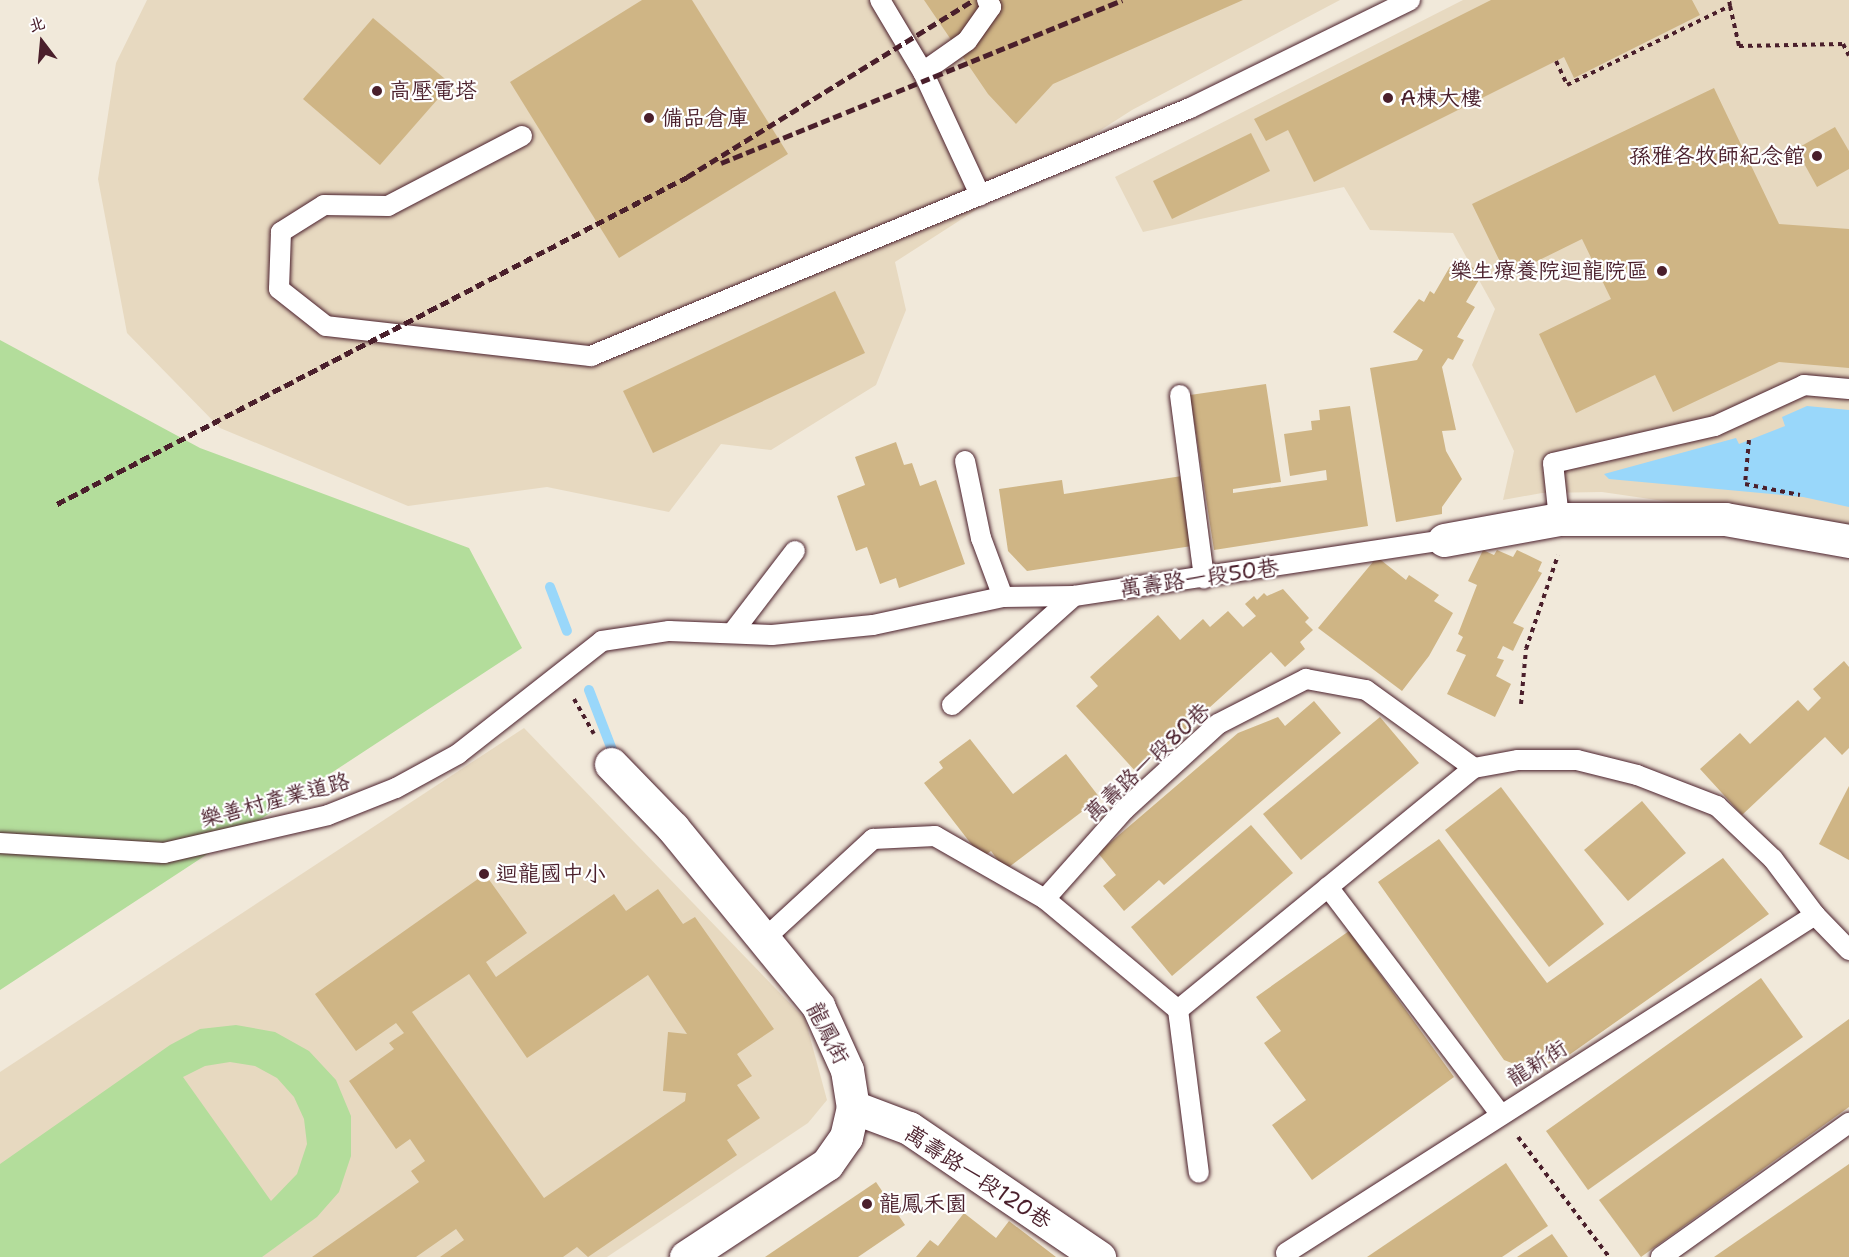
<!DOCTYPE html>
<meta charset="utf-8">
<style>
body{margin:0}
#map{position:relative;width:1849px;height:1257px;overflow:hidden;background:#f1e9da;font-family:"Shantell Sans","LXGW WenKai TC",sans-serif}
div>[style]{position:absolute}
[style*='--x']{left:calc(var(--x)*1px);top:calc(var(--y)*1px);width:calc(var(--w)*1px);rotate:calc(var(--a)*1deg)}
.built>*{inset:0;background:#e7d9c0}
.green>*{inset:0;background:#b3dd9b}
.water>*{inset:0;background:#99d7fa}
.stream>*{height:10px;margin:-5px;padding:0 5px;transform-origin:5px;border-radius:5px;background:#99d7fa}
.building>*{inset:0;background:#cfb585}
.path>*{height:4px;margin-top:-2px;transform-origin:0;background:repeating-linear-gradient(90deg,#4a1f2b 0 4.5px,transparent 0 9px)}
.roads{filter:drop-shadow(0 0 2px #4a1f2b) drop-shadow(0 0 2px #4a1f2b)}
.service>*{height:20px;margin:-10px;padding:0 10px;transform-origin:10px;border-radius:10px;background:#fff}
.minor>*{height:33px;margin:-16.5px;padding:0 16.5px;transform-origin:16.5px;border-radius:16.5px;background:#fff}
.rail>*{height:4.5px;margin-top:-2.25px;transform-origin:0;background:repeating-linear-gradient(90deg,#4a1f2b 0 9px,transparent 0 13.5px)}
.dots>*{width:16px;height:16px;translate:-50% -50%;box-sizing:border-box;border:3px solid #fff;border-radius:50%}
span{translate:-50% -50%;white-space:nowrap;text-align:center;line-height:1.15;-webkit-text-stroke:4.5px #fff;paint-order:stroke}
.poi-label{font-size:22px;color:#4a1f2b}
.left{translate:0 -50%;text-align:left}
.right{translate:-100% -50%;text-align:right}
.street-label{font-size:22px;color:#4a1f2b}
.north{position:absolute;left:12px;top:12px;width:60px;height:60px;-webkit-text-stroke:4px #fff;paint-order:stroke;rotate:344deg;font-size:16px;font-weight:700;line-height:24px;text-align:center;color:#4a1f2b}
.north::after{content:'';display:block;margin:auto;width:21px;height:27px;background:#4a1f2b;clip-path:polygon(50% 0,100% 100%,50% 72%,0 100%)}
</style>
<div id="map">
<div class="built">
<i style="clip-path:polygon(147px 0,1340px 0,1132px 110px,895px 262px,906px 310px,876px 385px,771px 450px,721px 444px,669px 512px,547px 487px,408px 506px,220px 428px,127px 333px,98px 179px,116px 63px)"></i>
<i style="clip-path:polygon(1463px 0,1849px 0,1849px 528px,1602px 492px,1542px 493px,1503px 500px,1514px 451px,1472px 365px,1495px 309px,1453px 233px,1370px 230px,1344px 187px,1143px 232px,1115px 177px)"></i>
<i style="clip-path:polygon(524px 728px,805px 1019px,827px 1100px,808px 1123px,607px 1257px,0 1257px,0 1072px)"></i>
</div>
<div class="green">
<i style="clip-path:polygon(0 340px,200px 448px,469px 548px,522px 648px,0 990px)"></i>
<i style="clip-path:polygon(evenodd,236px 1025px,275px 1032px,309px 1051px,336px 1080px,351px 1116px,351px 1156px,339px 1192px,317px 1217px,262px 1257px,0 1257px,0 1164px,170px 1045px,200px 1029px,236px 1025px,230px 1062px,255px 1066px,277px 1078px,294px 1097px,304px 1119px,307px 1144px,297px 1174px,271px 1201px,183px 1077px,205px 1066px,230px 1062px)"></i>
</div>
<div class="water">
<i style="clip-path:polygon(1807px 406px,1849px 410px,1849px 507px,1803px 497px,1609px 479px,1604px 474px,1736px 438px,1739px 444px,1785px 426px,1782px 417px)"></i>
</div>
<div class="stream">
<i style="--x:550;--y:587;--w:47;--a:68.9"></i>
<i style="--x:589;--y:690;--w:75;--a:68.9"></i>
</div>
<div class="building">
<i style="clip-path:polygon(642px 0,692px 0,788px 154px,619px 258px,510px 82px)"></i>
<i style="clip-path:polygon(924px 0,1243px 0,1053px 84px,1016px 124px,988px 94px)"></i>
<i style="clip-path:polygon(1491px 0,1692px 0,1700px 15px,1574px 78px,1564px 57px,1314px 182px,1288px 130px,1266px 141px,1254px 119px)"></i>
<i style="clip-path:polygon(373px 18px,451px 84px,380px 165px,303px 99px)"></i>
<i style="clip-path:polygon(1714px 88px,1779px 224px,1849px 229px,1849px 368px,1779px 362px,1673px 412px,1655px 375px,1576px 413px,1539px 334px,1611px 299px,1582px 239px,1507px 276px,1472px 204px)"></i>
<i style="clip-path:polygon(1835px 127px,1849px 151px,1849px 169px,1817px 187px,1796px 149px)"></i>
<i style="clip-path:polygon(1251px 133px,1270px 171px,1172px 219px,1153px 181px)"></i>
<i style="clip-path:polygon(1455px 258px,1483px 273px,1466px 302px,1475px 307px,1457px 337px,1464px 340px,1453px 360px,1448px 358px,1442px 367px,1456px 430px,1442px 431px,1446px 451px,1462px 479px,1442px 507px,1442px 514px,1396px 522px,1370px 368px,1417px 360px,1423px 350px,1393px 332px,1419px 299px,1424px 302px,1430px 291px,1434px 294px)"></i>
<i style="clip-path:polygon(835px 291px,865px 353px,653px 453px,623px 391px)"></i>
<i style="clip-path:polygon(1266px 384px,1281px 482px,1233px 489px,1233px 493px,1327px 480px,1326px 470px,1290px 476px,1284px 434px,1312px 430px,1311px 421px,1320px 420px,1319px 410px,1350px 406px,1368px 526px,1214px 550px,1190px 395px)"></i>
<i style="clip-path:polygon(896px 442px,904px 465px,912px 463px,920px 486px,936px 480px,965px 564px,899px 588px,896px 578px,880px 584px,867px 547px,856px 551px,837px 496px,865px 485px,855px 457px)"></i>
<i style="clip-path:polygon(1182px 476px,1192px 546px,1027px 571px,1008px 551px,999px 489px,1062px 480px,1064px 494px)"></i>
<i style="clip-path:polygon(1483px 550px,1494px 555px,1497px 550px,1513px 557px,1517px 550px,1542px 562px,1538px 571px,1542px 573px,1513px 623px,1524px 628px,1513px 651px,1503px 646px,1497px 658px,1504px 660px,1496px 676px,1511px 684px,1495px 717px,1447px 694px,1466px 655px,1456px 651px,1463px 637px,1458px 634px,1477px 585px,1468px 581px)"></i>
<i style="clip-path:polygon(1377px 557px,1406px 580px,1409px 575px,1439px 595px,1434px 601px,1453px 613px,1429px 656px,1402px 691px,1318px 628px)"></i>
<i style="clip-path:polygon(1283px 589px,1309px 618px,1305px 622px,1313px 630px,1300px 642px,1305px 649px,1285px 667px,1271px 652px,1137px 773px,1076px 706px,1098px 686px,1090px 677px,1158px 615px,1180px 640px,1203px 619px,1210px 627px,1228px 611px,1243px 627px,1256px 616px,1245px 604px,1254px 596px,1257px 600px,1264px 593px,1267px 596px)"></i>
<i style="clip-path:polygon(1844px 661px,1849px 667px,1849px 748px,1842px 755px,1825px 737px,1742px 815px,1700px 769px,1740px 733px,1750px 744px,1798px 700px,1808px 711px,1821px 698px,1813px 689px)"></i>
<i style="clip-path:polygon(1314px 701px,1341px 733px,1164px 885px,1159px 880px,1124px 911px,1103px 886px,1116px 875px,1098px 853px,1238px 733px,1278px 717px,1285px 726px)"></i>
<i style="clip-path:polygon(1380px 717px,1419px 763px,1301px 860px,1263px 814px)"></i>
<i style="clip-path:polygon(970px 739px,1013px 794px,1066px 754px,1100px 798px,1005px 870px,991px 851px,982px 858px,924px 783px,943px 768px,939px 762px)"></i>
<i style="clip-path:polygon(1849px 786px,1849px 860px,1819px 844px)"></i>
<i style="clip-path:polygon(1501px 787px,1604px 924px,1549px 967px,1445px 830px)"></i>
<i style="clip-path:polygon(1642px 801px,1686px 853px,1628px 901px,1584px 850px)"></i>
<i style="clip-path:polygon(1251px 825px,1293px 873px,1172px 976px,1131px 927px)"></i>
<i style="clip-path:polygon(1439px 839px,1547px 983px,1723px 858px,1769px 914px,1569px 1055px,1536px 1069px,1522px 1067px,1504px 1060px,1378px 882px)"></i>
<i style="clip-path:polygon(evenodd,485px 874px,527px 933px,486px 962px,496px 977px,614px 894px,626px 911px,658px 889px,683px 924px,695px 917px,774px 1029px,737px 1054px,752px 1076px,737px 1085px,760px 1118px,727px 1140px,737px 1155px,588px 1257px,577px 1247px,563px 1257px,440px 1257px,464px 1240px,456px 1229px,416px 1257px,312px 1257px,419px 1182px,411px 1171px,425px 1161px,410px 1139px,396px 1149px,349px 1081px,394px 1049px,389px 1043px,404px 1033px,396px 1023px,356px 1051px,315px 994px,485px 874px,469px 974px,527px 1058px,648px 975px,687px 1034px,668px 1032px,663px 1091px,686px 1093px,685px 1101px,544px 1198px,412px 1012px,469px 974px)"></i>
<i style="clip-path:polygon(1349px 931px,1454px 1077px,1312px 1180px,1272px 1125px,1306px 1100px,1264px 1043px,1281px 1031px,1256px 997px)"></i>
<i style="clip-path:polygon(1761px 978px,1803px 1037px,1588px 1190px,1546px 1131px)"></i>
<i style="clip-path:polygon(1849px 1019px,1849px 1107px,1641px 1257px,1599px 1200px)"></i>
<i style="clip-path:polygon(1506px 1163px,1548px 1226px,1502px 1257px,1367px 1257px)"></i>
<i style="clip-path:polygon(1849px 1164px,1849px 1257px,1714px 1257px)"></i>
<i style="clip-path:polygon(876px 1182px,905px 1225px,858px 1257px,765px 1257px)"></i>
<i style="clip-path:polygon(964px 1213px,996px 1238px,1009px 1221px,1056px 1257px,916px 1257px,930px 1240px,938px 1246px)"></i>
<i style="clip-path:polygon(1552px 1234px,1568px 1257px,1517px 1257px)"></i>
</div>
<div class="path">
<i style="--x:1730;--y:6;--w:41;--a:77.3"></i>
<i style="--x:1739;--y:46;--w:104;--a:-1.1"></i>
<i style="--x:1843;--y:44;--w:13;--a:63"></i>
<i style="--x:1556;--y:61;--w:26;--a:65"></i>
<i style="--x:1567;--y:85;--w:181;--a:-25.9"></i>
<i style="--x:1730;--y:6;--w:6;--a:-99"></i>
<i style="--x:1749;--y:440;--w:44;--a:95.2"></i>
<i style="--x:1745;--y:484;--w:56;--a:11.3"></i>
<i style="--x:574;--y:699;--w:40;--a:60.3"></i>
<i style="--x:1521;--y:704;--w:55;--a:-84.8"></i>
<i style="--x:1526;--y:649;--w:99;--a:-71.2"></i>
<i style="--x:1518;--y:1137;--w:151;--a:52.8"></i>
</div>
<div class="roads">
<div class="service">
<i style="--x:880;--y:0;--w:84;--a:59.2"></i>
<i style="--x:923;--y:72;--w:136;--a:65.1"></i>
<i style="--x:923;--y:72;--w:54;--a:-35.2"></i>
<i style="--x:967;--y:41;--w:42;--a:-54.8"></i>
<i style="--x:991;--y:7;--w:8;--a:-120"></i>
<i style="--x:522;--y:136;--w:151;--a:152.4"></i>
<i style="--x:388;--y:206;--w:64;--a:-179.1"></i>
<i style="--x:324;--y:205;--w:51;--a:147.9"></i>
<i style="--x:281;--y:232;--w:57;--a:92"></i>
<i style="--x:279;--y:289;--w:60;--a:38.2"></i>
<i style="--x:326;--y:326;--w:267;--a:6.5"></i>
<i style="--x:591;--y:356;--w:648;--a:-22.49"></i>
<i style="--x:1190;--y:108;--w:245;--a:-26.1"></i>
<i style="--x:1180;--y:395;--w:185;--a:82.5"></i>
<i style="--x:965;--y:461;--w:79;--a:78.3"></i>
<i style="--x:981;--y:538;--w:63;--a:69.6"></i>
<i style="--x:1559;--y:519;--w:56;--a:-96.1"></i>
<i style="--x:1553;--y:463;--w:166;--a:-12.9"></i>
<i style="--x:1715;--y:426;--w:98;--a:-24.7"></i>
<i style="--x:1804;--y:385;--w:45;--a:5.1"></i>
<i style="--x:733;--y:632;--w:102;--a:-52.6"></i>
<i style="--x:952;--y:705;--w:164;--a:-41.8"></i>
<i style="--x:0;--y:843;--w:164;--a:3.5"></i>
<i style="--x:164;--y:853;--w:168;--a:-13"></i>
<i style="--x:328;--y:815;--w:73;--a:-21.7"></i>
<i style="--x:396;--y:788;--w:71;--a:-28.7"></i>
<i style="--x:458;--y:754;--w:183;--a:-38.1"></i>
<i style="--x:602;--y:641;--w:68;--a:-8.5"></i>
<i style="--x:669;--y:631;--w:103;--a:2.2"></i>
<i style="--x:772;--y:635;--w:101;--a:-5.7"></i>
<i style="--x:873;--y:625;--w:133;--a:-12.2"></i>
<i style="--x:1003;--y:597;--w:71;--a:-0.8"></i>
<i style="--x:1074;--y:596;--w:374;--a:-8.6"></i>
<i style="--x:1328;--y:887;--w:286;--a:52.8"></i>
<i style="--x:1045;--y:899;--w:120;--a:-48.4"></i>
<i style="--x:1125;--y:809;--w:126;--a:-42.4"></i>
<i style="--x:1218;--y:724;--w:99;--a:-27.1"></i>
<i style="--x:1306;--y:679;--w:61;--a:10.4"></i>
<i style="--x:1366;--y:690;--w:133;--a:35.8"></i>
<i style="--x:1474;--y:768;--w:45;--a:-10.3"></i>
<i style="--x:1518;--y:760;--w:59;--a:0"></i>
<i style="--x:1577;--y:760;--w:62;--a:14"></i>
<i style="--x:1637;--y:775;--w:86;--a:21.2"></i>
<i style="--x:1717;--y:806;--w:77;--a:43.4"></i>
<i style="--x:1773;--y:859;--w:70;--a:53.1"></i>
<i style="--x:1815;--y:915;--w:49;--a:45.8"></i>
<i style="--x:762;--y:941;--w:151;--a:-42.6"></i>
<i style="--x:873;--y:839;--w:62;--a:-2.8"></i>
<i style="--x:935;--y:836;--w:127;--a:29.8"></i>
<i style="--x:1045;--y:899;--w:173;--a:39.8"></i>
<i style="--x:1178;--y:1010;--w:164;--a:82.7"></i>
<i style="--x:1178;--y:1010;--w:382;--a:-39.3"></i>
<i style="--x:1286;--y:1253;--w:628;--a:-32.58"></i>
<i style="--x:1661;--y:1257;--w:231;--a:-35.5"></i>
</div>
<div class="minor">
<i style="--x:1444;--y:540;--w:117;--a:-10.3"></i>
<i style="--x:1559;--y:519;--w:166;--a:0"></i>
<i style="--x:1725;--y:519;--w:126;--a:10.1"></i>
<i style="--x:611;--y:764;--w:89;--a:45.9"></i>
<i style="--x:673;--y:828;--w:230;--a:50.8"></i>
<i style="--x:818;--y:1006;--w:70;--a:65.6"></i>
<i style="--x:847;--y:1070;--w:37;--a:81"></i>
<i style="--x:853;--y:1107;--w:31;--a:103"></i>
<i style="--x:846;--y:1137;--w:33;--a:125"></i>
<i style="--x:827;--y:1164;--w:169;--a:146.6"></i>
<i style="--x:853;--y:1107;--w:60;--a:20.6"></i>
<i style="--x:909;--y:1128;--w:230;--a:34.2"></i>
</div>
</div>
<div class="rail">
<i style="--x:721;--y:163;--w:433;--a:-22.1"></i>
<i style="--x:57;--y:504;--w:710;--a:-27.43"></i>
<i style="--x:687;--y:177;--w:337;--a:-31.7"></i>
</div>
<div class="dots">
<i style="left:377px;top:91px;background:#4a1f2b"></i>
<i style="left:1388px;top:98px;background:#4a1f2b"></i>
<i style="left:649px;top:118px;background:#4a1f2b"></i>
<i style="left:1817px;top:156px;background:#4a1f2b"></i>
<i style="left:1662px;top:271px;background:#4a1f2b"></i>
<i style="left:484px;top:874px;background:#4a1f2b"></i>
<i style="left:867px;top:1204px;background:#4a1f2b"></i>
</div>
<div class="poi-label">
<span class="left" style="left:389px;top:91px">高壓電塔</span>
<span class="left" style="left:1400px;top:98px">A棟大樓</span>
<span class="left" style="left:661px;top:118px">備品倉庫</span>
<span class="right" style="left:1805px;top:156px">孫雅各牧師紀念館</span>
<span class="right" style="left:1648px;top:271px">樂生療養院迴龍院區</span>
<span class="left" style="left:496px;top:874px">迴龍國中小</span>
<span class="left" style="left:879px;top:1204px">龍鳳禾園</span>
</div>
<div class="street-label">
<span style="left:1199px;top:578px;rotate:-8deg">萬壽路一段50巷</span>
<span style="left:1147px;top:762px;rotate:-43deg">萬壽路一段80巷</span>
<span style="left:275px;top:800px;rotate:-15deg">樂善村產業道路</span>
<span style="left:828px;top:1033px;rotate:63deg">龍鳳街</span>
<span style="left:1537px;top:1063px;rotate:-32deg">龍新街</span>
<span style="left:978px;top:1177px;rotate:33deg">萬壽路一段120巷</span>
</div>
<div class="north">北</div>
</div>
